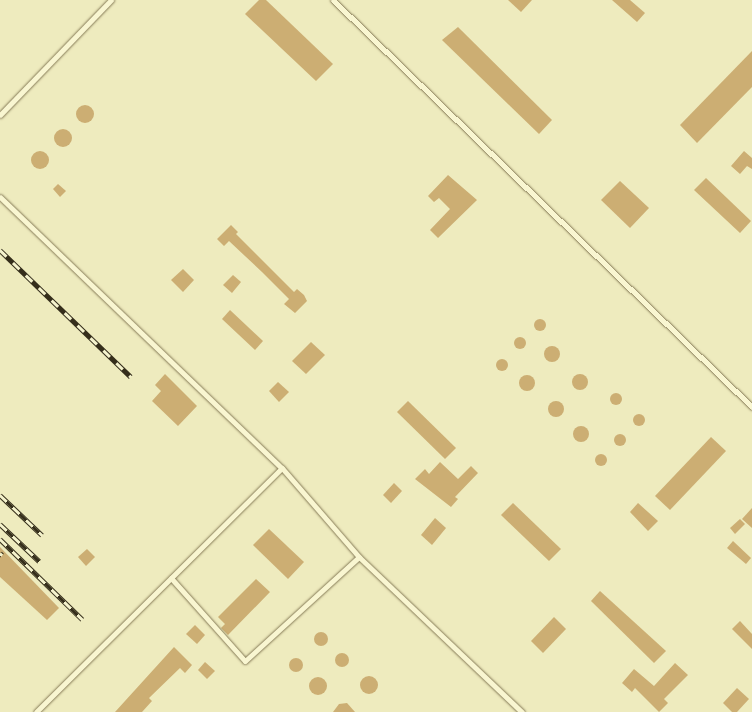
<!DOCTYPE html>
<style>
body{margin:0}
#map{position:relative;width:752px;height:712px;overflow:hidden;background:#eeebbe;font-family:Bitter,serif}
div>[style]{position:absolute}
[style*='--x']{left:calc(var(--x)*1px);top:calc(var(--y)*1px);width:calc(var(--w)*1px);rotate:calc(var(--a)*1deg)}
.building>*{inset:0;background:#ccae73}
.round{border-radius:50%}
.roads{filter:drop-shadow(0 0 1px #867b57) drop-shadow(0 0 1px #867b57)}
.service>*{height:5px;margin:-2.5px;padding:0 2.5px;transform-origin:2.5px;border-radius:2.5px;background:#f9f6d1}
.rail>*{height:5px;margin-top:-2.5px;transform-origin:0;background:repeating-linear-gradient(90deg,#f5f3cd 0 9px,#352e1b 0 18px);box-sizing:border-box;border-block:1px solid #352e1b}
span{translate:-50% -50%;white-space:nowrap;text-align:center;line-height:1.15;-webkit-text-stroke:5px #f5f3cd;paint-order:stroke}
</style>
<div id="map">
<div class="building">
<i style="clip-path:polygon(259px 0,266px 0,333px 64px,316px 81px,245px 14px)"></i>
<i style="clip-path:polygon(508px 0,532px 0,521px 12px)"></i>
<i style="clip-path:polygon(612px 0,630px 0,645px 13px,637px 22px)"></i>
<i style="clip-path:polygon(458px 27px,552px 120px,539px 134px,442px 40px)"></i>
<i style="clip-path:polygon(752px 51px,752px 87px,697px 143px,680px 125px)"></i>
<i class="round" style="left:76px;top:105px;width:18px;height:18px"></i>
<i class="round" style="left:54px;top:129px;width:18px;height:18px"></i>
<i style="clip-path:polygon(744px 151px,752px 158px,752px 169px,747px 166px,740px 174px,731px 166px)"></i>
<i class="round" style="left:31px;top:151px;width:18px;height:18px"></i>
<i style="clip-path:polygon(448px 175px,477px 200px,438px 238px,430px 230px,450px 209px,439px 198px,434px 202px,428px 196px)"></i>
<i style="clip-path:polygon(706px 178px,751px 221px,740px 233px,694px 190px)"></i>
<i style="clip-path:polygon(620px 181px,649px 208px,630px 228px,601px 200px)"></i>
<i style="clip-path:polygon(58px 184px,66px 191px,60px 197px,53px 189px)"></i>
<i style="clip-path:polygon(231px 225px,238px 232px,236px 234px,294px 292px,297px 289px,304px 295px,307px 301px,295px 313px,284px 304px,289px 299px,262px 272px,229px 241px,224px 246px,217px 239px)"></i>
<i style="clip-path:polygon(183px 269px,194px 280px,183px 292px,171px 280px)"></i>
<i style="clip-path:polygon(233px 275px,241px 282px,232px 293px,223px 285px)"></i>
<i style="clip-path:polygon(230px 310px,263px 341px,255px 350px,222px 319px)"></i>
<i class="round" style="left:534px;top:319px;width:12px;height:12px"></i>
<i class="round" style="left:514px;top:337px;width:12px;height:12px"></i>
<i style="clip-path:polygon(311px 342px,325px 355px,306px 374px,292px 361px)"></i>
<i class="round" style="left:544px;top:346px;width:16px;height:16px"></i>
<i class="round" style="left:496px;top:359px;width:12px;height:12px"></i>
<i class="round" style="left:572px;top:374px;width:16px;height:16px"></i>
<i style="clip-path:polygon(165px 374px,197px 406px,178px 426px,152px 401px,161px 391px,155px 385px)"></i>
<i class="round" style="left:519px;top:375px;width:16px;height:16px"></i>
<i style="clip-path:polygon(278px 382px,289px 392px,279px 402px,269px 391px)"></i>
<i class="round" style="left:610px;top:393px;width:12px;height:12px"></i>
<i class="round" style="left:548px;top:401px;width:16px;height:16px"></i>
<i style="clip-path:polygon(408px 401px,456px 448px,445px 459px,397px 412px)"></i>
<i class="round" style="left:633px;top:414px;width:12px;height:12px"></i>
<i class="round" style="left:573px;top:426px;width:16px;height:16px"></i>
<i class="round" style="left:614px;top:434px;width:12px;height:12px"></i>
<i style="clip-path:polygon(711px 437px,726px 451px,670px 510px,655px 496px)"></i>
<i class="round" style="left:595px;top:454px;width:12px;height:12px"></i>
<i style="clip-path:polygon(440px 462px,458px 479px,471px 466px,478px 473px,455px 497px,458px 499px,451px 507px,415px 479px,425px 469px,429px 474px)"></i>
<i style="clip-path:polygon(394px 483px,402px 491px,391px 503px,383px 495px)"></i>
<i style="clip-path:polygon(513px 503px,561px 549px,549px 561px,501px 515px)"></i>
<i style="clip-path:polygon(638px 503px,658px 521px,648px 531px,630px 512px)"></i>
<i style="clip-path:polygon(752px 508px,752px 528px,742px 519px)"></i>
<i style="clip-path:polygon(435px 518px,446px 528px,432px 545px,421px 535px)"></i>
<i style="clip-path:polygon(740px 519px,745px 524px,735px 534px,730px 528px)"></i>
<i style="clip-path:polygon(269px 529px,304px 562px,288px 579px,253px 545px)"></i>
<i style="clip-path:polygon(733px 541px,751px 558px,746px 564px,727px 548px)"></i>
<i style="clip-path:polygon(0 547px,59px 608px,47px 620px,0 577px)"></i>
<i style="clip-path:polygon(87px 549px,95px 557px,86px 566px,78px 557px)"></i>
<i style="clip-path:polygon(256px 579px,270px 592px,228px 635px,221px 628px,225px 624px,218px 617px)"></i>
<i style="clip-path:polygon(600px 591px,666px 651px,654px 663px,591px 601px)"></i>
<i style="clip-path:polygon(554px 617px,566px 629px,543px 653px,531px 641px)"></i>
<i style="clip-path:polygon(740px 621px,752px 634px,752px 649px,732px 629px)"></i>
<i style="clip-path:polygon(195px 625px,205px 635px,197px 644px,186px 634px)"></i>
<i class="round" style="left:314px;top:632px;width:14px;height:14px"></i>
<i style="clip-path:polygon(174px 647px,192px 665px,185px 673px,180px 668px,149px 698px,152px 701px,142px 712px,115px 712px)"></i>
<i class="round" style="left:335px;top:653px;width:14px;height:14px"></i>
<i class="round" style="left:289px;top:658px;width:14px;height:14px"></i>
<i style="clip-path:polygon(205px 662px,215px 671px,207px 679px,198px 670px)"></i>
<i style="clip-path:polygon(675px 663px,688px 675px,664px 699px,668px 703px,659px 712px,635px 688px,632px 692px,622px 683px,634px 669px,654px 686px)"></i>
<i class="round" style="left:360px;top:676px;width:18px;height:18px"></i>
<i class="round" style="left:309px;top:677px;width:18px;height:18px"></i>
<i style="clip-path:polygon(737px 688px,749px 699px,737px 712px,732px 712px,723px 703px)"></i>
<i style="clip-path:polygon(347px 703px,355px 712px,333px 712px,339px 704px)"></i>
</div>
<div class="roads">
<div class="service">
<i style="--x:333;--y:0;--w:584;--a:44.17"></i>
<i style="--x:0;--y:115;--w:160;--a:-46"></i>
<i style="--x:0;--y:197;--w:391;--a:43.9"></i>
<i style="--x:282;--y:468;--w:118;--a:49.1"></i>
<i style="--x:359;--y:557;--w:225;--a:43.6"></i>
<i style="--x:171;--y:578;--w:111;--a:48.3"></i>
<i style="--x:245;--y:661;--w:154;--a:-42.4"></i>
<i style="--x:36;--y:712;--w:346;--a:-44.8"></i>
</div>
</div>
<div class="rail">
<i style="--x:0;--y:250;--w:182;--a:44.1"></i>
<i style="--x:0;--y:495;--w:58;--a:43.6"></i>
<i style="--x:0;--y:524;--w:54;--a:43.5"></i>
<i style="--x:0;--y:539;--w:115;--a:44.3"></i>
<i style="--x:0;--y:553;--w:3;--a:45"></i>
</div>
</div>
